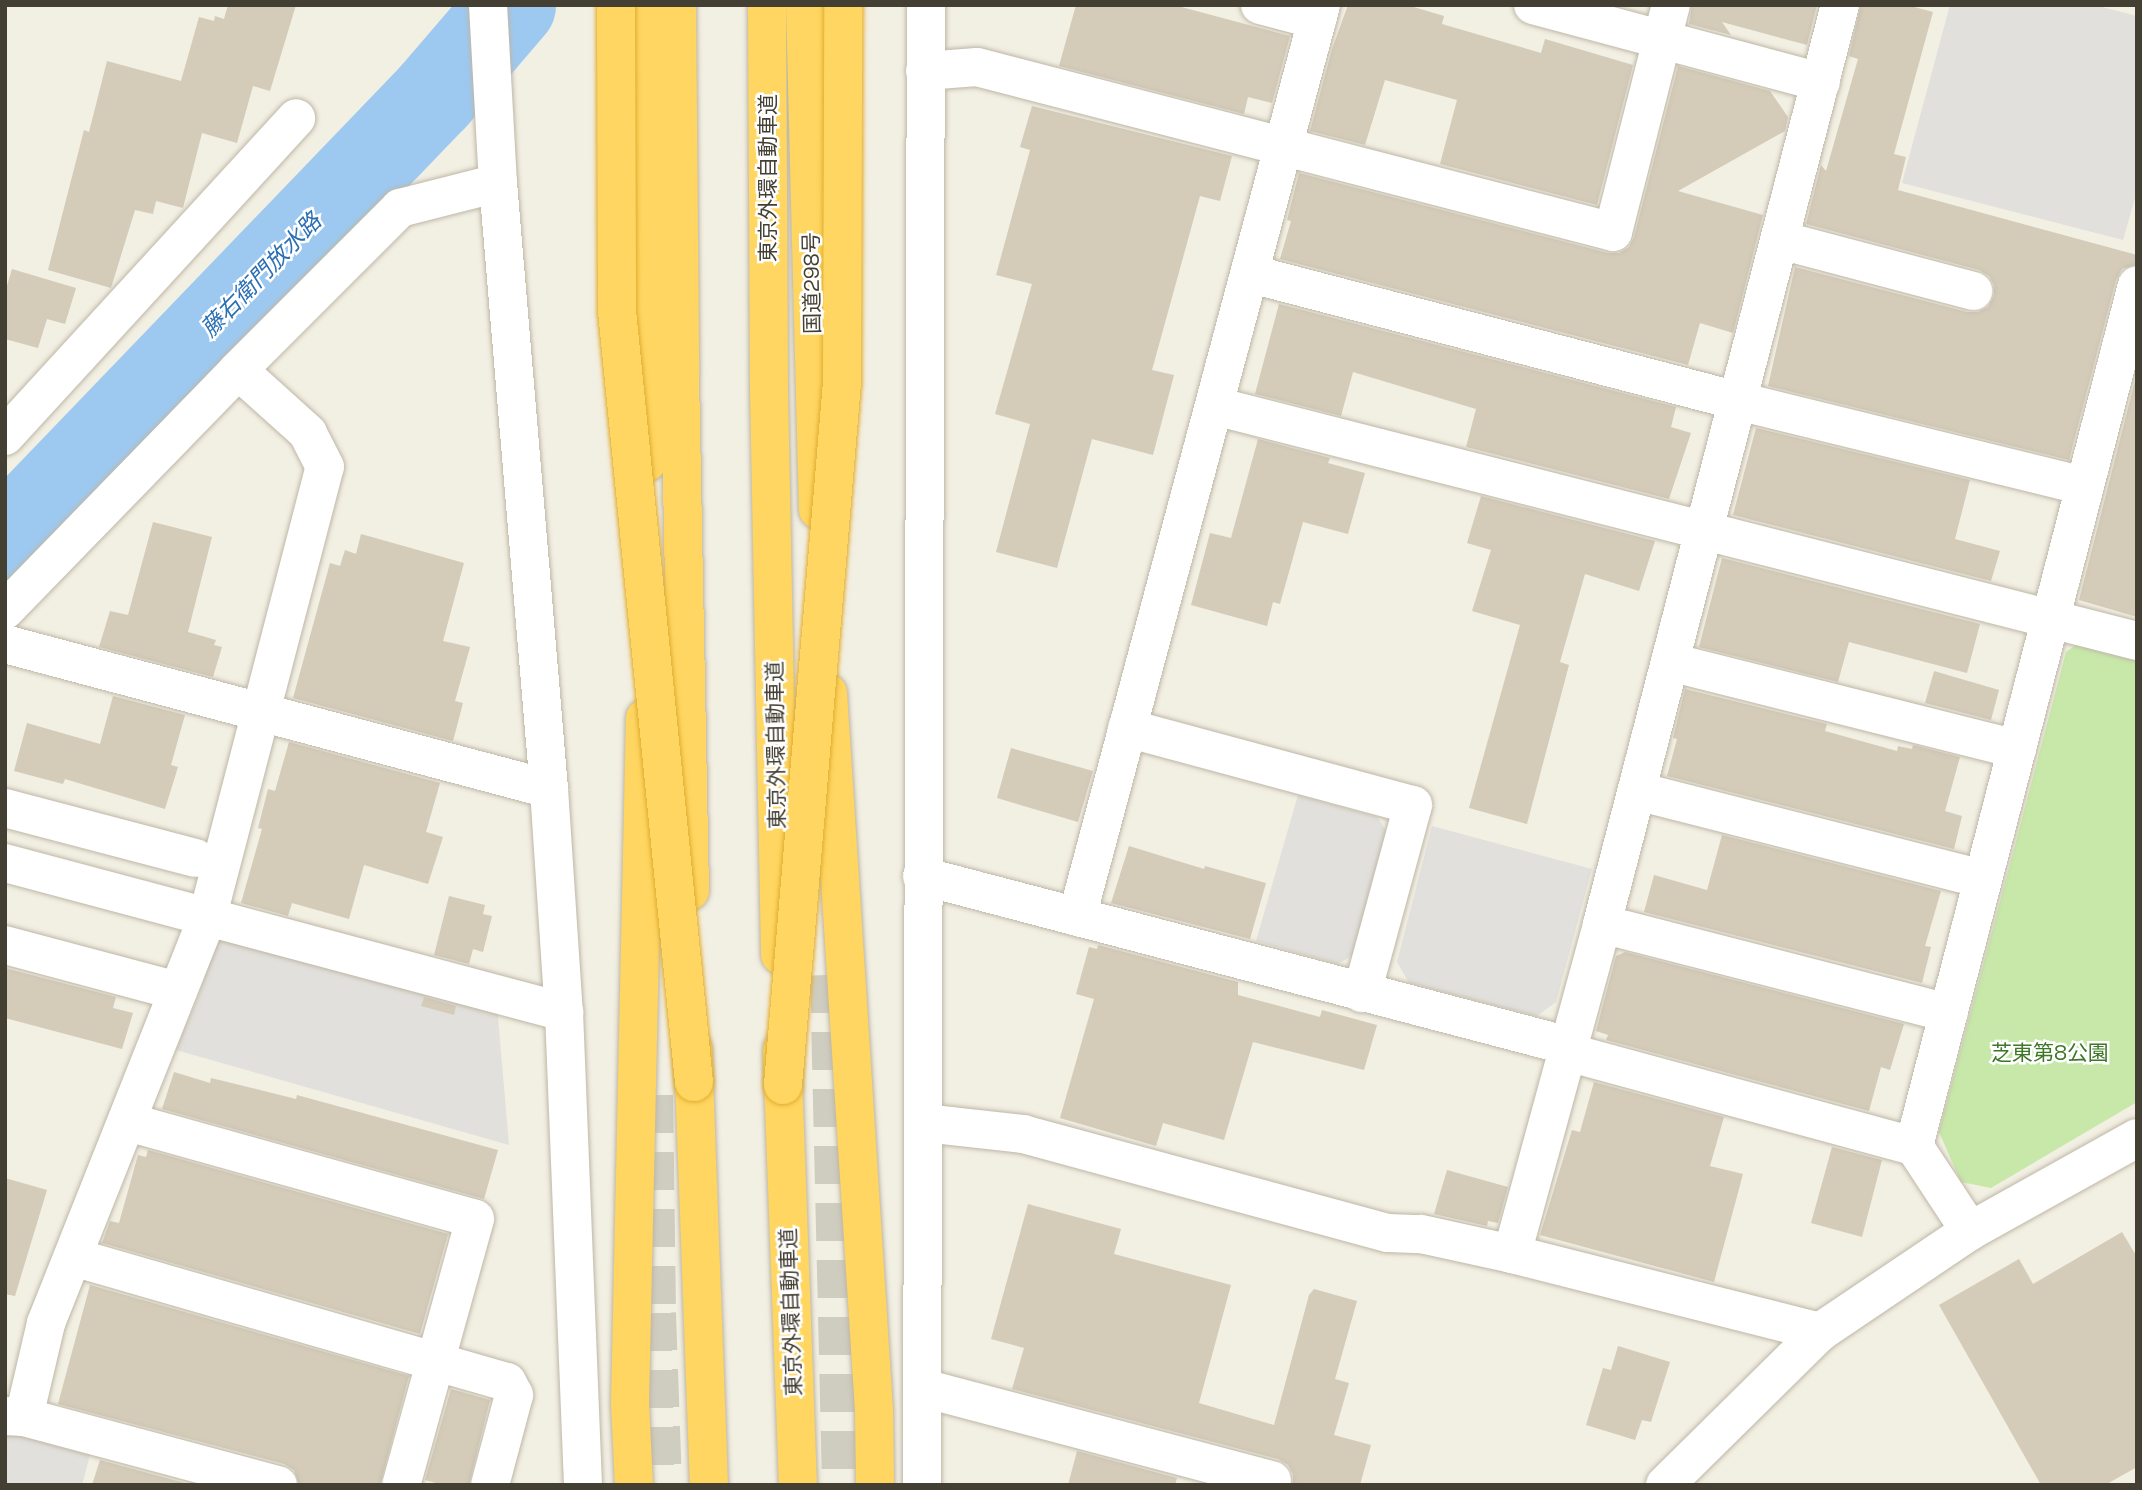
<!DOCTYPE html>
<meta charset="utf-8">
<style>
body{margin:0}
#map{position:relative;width:2142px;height:1490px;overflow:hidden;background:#f2efe3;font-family:"Space Grotesk","Noto Sans JP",sans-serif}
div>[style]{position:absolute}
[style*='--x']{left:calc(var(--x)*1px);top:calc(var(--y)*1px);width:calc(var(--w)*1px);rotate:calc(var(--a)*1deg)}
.green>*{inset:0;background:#c8e8aa}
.parking>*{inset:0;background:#e2e0dc}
.river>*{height:89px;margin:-44.5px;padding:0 44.5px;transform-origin:44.5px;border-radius:44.5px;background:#9dc9f1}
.building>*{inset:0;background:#d4cbb9}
.highway-tunnel>*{height:38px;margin-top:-19px;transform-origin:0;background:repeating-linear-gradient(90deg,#cfccc0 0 38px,transparent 0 57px)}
.roads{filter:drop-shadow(0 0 2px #beb7a6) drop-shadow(0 0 2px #beb7a6)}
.minor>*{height:38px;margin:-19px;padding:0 19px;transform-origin:19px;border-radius:19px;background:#fff}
.highway>*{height:38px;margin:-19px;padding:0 19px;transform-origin:19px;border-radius:19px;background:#ffd661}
.bridges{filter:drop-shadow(0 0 2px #e1ad2f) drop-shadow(0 0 2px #e1ad2f)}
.highway-bridge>*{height:38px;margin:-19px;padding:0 19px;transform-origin:19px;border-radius:19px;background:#ffd661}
span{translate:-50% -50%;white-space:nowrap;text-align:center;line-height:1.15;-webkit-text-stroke:5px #fff;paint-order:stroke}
.street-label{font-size:21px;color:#443f33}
.park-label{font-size:21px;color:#3e7726}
.water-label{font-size:23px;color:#2b6fb2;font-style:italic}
.frame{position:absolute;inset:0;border:7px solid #443f33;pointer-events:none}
</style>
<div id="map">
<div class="green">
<i style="clip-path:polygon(2080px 642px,2137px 657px,2137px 1102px,1991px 1188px,1961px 1182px,1939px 1132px,2066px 652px)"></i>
</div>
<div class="parking">
<i style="clip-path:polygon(1950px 5px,2094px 5px,2137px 16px,2137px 191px,2123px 240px,1902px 183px)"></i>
<i style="clip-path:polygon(1298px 795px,1377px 817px,1389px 835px,1356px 953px,1338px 964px,1256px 941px)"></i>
<i style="clip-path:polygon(1432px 826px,1592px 869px,1556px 1002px,1537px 1016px,1409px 983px,1397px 962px)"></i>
<i style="clip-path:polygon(218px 931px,497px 1005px,509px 1145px,176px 1050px,199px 995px)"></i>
<i style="clip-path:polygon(5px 1429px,90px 1455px,82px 1485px,5px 1485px)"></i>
</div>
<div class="river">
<i style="--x:5;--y:541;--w:617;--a:-46.12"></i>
<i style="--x:433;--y:96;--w:120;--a:-49.4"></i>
</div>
<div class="building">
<i style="clip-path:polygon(228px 5px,296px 5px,270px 91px,253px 86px,237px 143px,202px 133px,183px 208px,156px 201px,153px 214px,135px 210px,111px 288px,48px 270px,84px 130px,89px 132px,107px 61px,181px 81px,199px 17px,214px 21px,215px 16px,224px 19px)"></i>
<i style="clip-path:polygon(1076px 5px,1174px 5px,1290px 36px,1272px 103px,1248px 97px,1244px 114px,1059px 66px)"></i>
<i style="clip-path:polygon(1348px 5px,1407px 5px,1444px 16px,1442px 24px,1541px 53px,1545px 39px,1633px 65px,1597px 205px,1440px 164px,1457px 100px,1385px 80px,1365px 145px,1310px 131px,1332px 49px)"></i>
<i style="clip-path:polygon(1692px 5px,1817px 5px,1807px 45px,1722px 22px,1731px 35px,1689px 24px)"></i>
<i style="clip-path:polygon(1861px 5px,1907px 5px,1933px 12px,1894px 154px,1906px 157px,1898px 190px,2137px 255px,2137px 264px,2122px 269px,2116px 280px,2069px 460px,1768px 386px,1795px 267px,1967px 312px,1978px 312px,1988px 307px,1994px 296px,1994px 285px,1989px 276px,1979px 270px,1806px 224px,1821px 165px,1826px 171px,1858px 59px,1849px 56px)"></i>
<i style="clip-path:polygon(1678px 66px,1770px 91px,1788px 117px,1785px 131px,1678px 191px,1763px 215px,1733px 333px,1700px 323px,1688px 365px,1280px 259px,1291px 221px,1287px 220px,1299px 173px,1608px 253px,1619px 253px,1629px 247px,1634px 237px)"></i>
<i style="clip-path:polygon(1032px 106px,1232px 156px,1220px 201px,1200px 196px,1152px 370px,1174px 375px,1153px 455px,1092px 439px,1057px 568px,996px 552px,1030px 424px,995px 414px,1032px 284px,996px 275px,1030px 150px,1020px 147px)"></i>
<i style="clip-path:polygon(12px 269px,76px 288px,65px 324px,47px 319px,38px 348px,5px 339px,5px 292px)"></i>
<i style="clip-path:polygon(1279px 304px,1676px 407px,1671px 427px,1691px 433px,1669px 499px,1466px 447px,1476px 409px,1353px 372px,1341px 416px,1255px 394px)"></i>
<i style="clip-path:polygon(2137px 373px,2137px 617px,2079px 600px)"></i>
<i style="clip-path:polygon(1756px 428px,1970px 480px,1955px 539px,2000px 551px,1991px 581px,1733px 515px)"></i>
<i style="clip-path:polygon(1258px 439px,1330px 458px,1328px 463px,1365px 473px,1348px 534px,1303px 522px,1280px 604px,1273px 602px,1267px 626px,1191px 605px,1210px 533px,1231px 538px)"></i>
<i style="clip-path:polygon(1481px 496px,1655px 541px,1639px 591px,1585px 574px,1560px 662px,1569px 665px,1527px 824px,1469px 808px,1520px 625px,1472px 611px,1491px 550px,1467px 543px)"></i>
<i style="clip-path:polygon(153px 522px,212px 537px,188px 632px,216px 640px,214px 645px,222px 647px,213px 677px,99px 647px,110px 611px,128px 615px)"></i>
<i style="clip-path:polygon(361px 534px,464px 563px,443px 641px,470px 647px,455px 701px,463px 703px,453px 741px,293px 698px,330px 563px,340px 566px,345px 550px,356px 554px)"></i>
<i style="clip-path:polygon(1722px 558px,1980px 624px,1967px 673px,1849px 642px,1838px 682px,1699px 647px)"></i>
<i style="clip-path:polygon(1934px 671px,1999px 690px,1991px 720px,1925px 703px)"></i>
<i style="clip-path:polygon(1685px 689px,1827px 724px,1825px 731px,1897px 751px,1898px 746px,1912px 749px,1913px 745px,1960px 757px,1945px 811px,1962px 816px,1954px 849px,1667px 776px,1677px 739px,1673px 738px)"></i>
<i style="clip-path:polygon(113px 696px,185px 715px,171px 765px,178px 767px,165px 809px,65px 779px,63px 784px,14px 771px,27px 723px,100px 744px)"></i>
<i style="clip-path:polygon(289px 742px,440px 783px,426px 832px,443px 837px,428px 884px,364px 865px,349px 919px,292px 903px,288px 916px,241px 903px,262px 829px,258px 828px,268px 789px,275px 791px)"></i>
<i style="clip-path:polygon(1011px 748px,1093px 771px,1078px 822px,997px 798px)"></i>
<i style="clip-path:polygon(1722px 835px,1941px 891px,1925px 946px,1931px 947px,1922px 983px,1644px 912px,1654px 875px,1707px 890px)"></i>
<i style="clip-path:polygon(1129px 846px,1204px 869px,1205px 866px,1266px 883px,1250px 939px,1111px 903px)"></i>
<i style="clip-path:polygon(449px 896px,485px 905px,483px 914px,492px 916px,483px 952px,473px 949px,469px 964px,434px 955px)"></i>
<i style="clip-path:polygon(1098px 945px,1238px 982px,1238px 995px,1320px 1017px,1322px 1010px,1377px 1025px,1364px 1070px,1253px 1042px,1224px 1140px,1163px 1123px,1156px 1146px,1060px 1118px,1094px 999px,1076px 994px,1089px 947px,1097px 949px)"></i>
<i style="clip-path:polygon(1625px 952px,1904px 1024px,1890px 1070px,1881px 1067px,1869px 1111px,1606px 1040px,1608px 1035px,1596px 1031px,1616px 956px)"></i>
<i style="clip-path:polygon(5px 968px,116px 997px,113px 1008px,133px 1013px,122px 1049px,5px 1018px)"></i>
<i style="clip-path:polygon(424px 997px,456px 1006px,454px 1015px,421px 1006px)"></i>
<i style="clip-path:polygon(174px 1072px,210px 1083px,211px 1078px,296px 1099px,297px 1095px,498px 1150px,484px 1199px,162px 1109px)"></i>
<i style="clip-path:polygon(1594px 1082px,1724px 1117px,1710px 1166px,1743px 1174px,1714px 1282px,1540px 1235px,1572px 1130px,1580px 1132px)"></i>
<i style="clip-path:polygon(1832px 1147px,1882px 1160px,1862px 1237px,1811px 1223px)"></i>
<i style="clip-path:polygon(148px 1150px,448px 1234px,420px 1334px,102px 1243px,110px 1221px,119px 1223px,138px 1155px,146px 1157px)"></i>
<i style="clip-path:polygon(1447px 1170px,1508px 1187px,1498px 1223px,1488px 1221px,1487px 1226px,1434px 1214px)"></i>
<i style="clip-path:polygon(5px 1178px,47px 1190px,15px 1296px,5px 1294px)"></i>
<i style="clip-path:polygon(1028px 1204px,1121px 1229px,1114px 1254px,1231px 1285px,1199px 1403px,1274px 1425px,1309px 1295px,1314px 1289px,1357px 1301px,1335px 1379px,1349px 1383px,1334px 1435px,1371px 1445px,1360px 1485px,1293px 1485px,1293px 1474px,1288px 1465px,1278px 1459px,1012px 1389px,1024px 1348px,991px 1339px)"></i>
<i style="clip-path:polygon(2122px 1232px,2137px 1257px,2137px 1467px,2105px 1485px,2041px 1485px,1939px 1305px,2019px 1259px,2033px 1284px)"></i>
<i style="clip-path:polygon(90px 1285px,409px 1376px,380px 1485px,299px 1485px,294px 1470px,284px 1464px,58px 1404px)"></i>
<i style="clip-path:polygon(1618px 1346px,1670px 1362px,1651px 1422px,1642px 1420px,1635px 1440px,1586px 1425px,1603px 1368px,1611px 1370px)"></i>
<i style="clip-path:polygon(451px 1389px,490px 1400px,469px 1485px,443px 1485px,425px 1480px)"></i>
<i style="clip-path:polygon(1077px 1451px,1177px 1478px,1175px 1485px,1068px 1485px)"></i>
<i style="clip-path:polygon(100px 1460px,192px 1485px,92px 1485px)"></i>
</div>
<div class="highway-tunnel">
<i style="--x:829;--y:975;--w:510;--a:88.65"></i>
<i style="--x:654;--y:1095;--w:218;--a:89.2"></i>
<i style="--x:657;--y:1313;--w:172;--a:88"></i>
</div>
<div class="roads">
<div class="minor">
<i style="--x:488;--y:5;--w:178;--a:86.8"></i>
<i style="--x:498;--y:183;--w:608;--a:85.19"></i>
<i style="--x:549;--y:789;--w:224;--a:86.2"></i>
<i style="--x:564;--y:1012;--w:473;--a:87.7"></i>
<i style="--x:1260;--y:5;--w:59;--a:14.7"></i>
<i style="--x:1533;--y:5;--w:298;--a:15"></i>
<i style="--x:925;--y:71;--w:52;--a:-4.4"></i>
<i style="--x:977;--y:67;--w:657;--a:14.54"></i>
<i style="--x:1613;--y:232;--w:234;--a:-75.7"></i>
<i style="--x:1780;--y:240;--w:200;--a:14.8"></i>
<i style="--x:1251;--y:274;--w:503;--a:14.62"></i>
<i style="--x:1738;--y:401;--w:357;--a:13.8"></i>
<i style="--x:1215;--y:406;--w:951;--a:14.3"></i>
<i style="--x:5;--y:436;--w:431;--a:-47.5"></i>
<i style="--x:5;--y:610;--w:334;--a:-45.8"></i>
<i style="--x:5;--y:644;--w:563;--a:14.92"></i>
<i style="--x:1670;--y:662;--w:358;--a:14.1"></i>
<i style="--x:1127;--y:728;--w:296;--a:15.1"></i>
<i style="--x:1413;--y:805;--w:195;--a:105.2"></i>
<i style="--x:1637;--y:791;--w:357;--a:14.3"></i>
<i style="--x:5;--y:808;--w:197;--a:14.7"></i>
<i style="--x:5;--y:863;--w:579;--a:14.93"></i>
<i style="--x:922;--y:876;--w:669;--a:14.72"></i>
<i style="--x:1077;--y:917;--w:944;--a:-75.02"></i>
<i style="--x:1602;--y:924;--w:358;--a:14.4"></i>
<i style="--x:5;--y:945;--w:179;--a:14.9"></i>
<i style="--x:1567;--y:1052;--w:360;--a:15.2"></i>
<i style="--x:1914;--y:1146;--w:102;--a:56.6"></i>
<i style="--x:128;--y:1122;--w:360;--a:15.6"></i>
<i style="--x:475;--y:1219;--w:276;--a:105.5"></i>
<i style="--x:924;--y:1123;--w:100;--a:6.3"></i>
<i style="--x:1023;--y:1134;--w:378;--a:15.2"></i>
<i style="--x:1388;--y:1233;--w:33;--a:2"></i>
<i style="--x:1421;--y:1234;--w:93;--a:12.4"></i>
<i style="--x:1512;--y:1254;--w:318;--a:14.2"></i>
<i style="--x:1914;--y:1146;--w:889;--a:-75.48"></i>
<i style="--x:1512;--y:1254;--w:342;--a:-74.7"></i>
<i style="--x:1602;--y:924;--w:949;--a:-75.48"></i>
<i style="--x:73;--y:1257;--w:452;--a:16.1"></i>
<i style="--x:507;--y:1382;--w:15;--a:62"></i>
<i style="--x:514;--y:1395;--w:93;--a:104.9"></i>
<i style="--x:923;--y:1388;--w:361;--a:14.8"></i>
<i style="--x:5;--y:1416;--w:19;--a:3"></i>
<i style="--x:24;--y:1417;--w:97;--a:-76.8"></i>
<i style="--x:46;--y:1323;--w:439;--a:-68.3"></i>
<i style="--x:208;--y:915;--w:463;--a:-75.4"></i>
<i style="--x:325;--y:467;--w:38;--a:-117"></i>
<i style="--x:308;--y:433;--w:94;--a:-138"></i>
<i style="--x:238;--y:370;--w:229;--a:-45"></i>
<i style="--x:400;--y:208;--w:101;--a:-14.3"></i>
<i style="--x:24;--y:1417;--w:263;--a:15"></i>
<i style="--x:922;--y:1485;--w:1480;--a:-89.85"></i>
<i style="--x:1665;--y:1485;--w:218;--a:-44.6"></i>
<i style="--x:1820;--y:1332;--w:181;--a:-34"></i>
<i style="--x:1970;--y:1231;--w:191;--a:-29.1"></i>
</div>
<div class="highway">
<i style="--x:641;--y:5;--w:457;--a:89.2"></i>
<i style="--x:677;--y:5;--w:371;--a:89.5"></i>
<i style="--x:680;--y:376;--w:515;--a:88.89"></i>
<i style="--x:767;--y:5;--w:385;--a:89.7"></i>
<i style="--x:769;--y:390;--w:565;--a:88.88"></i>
<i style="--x:805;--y:5;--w:505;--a:88.53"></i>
<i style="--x:828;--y:693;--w:719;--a:86.33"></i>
<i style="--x:874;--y:1411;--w:74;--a:89.2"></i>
<i style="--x:693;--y:1050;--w:435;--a:87.9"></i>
<i style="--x:782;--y:1050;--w:435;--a:87.9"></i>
<i style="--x:634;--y:1485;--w:81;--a:-92.8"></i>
<i style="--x:630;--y:1404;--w:686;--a:-88.75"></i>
</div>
</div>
<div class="bridges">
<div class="highway-bridge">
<i style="--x:616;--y:5;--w:306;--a:89.8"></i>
<i style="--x:617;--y:311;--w:775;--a:84.3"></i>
<i style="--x:783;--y:1085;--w:704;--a:-85.2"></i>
<i style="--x:842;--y:383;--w:378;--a:-89.8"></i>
</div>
</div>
<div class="street-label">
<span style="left:768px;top:178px;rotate:-90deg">東京外環自動車道</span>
<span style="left:812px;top:283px;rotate:-91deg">国道298号</span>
<span style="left:776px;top:745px;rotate:-91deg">東京外環自動車道</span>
<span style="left:791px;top:1312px;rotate:-92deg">東京外環自動車道</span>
</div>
<div class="park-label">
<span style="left:2050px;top:1053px">芝東第8公園</span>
</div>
<div class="water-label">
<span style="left:261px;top:275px;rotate:-46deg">藤右衛門放水路</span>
</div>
<div class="frame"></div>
</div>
